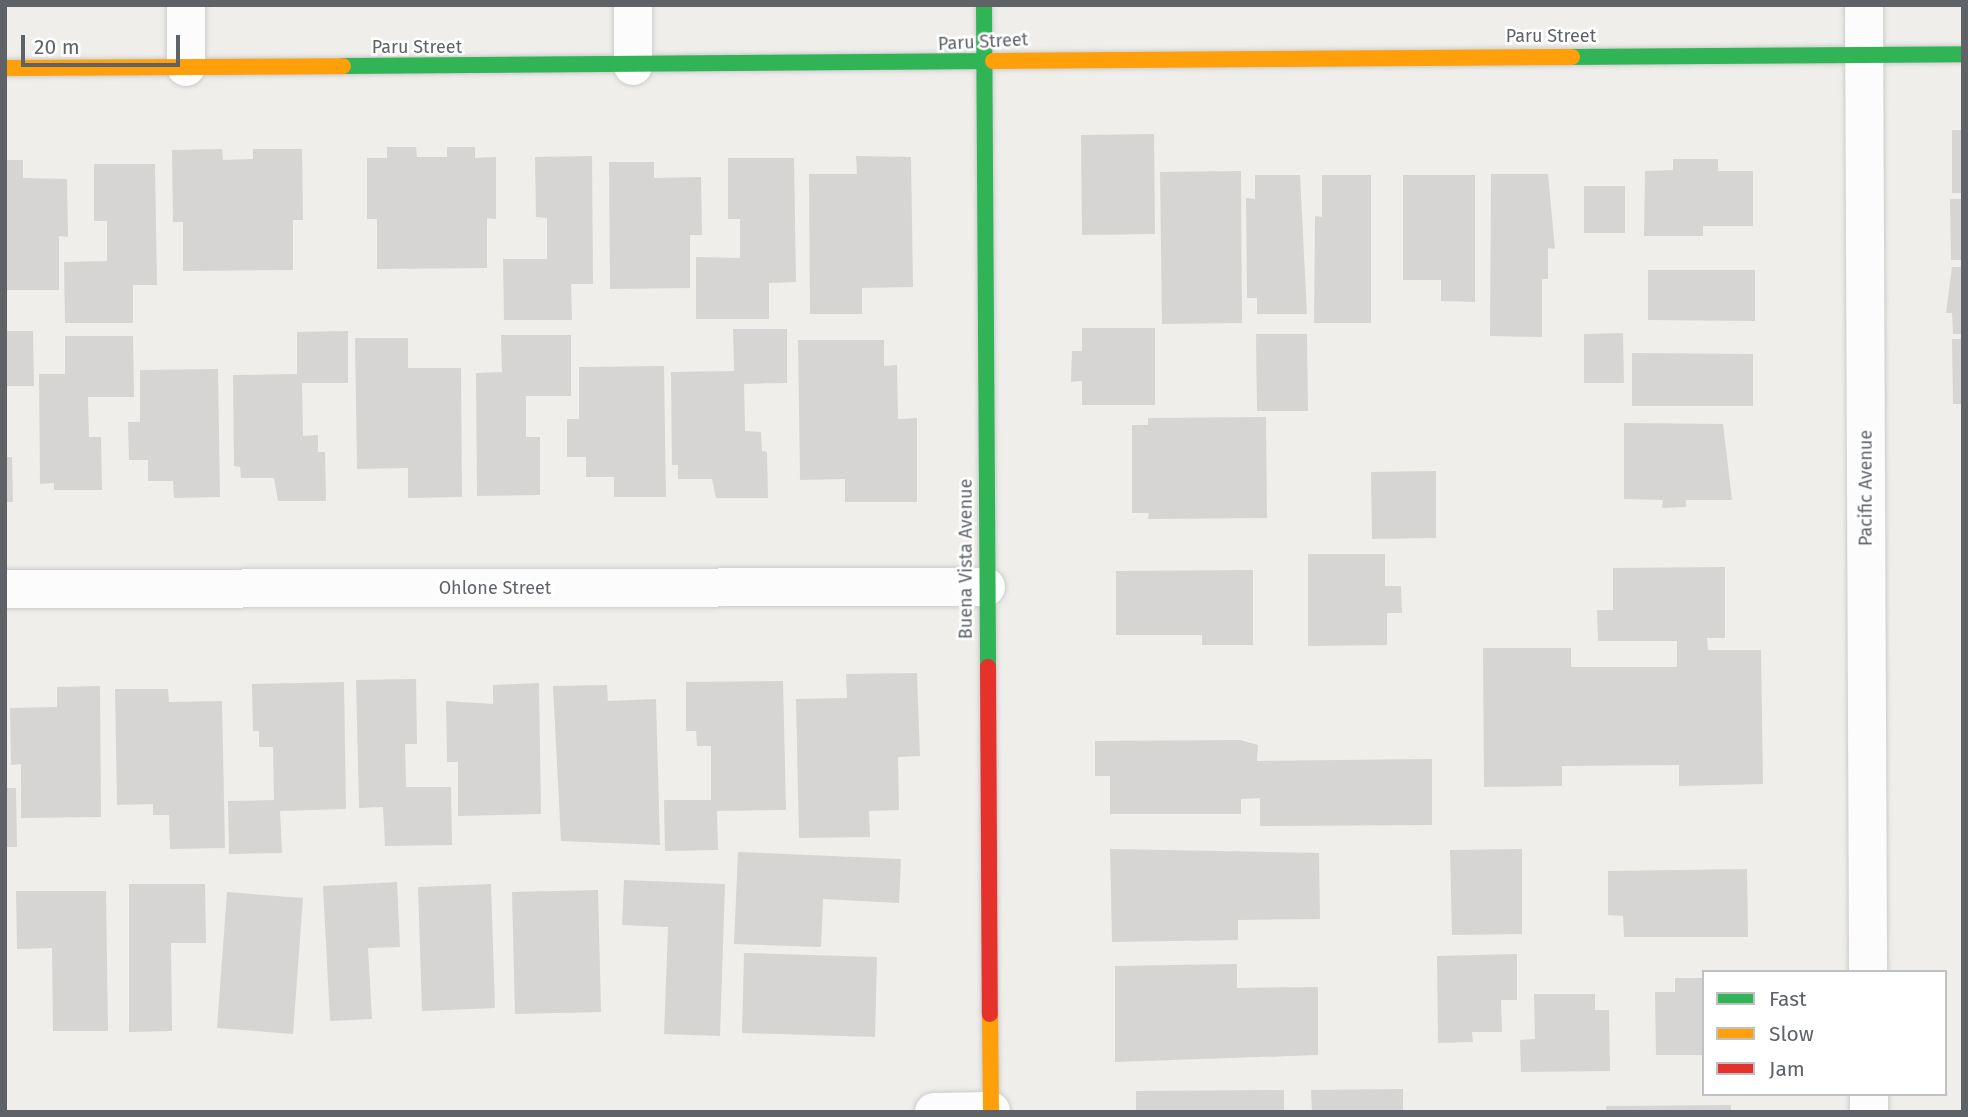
<!DOCTYPE html>
<style>
body{margin:0}
#map{position:relative;width:1968px;height:1117px;overflow:hidden;background:#efeeea;font-family:"Fira Sans",sans-serif}
div>[style]{position:absolute}
[style*='--x']{left:calc(var(--x)*1px);top:calc(var(--y)*1px);width:calc(var(--w)*1px);rotate:calc(var(--a)*1deg)}
.building>*{inset:0;background:#d6d5d3}
.roads{filter:drop-shadow(0 0 2px #cbcccc) drop-shadow(0 0 2px #cbcccc)}
.street>*{height:38px;margin:-19px;padding:0 19px;transform-origin:19px;border-radius:19px;background:#fdfcfc}
.fast>*{height:16px;margin:-8px;padding:0 8px;transform-origin:8px;border-radius:8px;background:#30b455}
.slow>*{height:16px;margin:-8px;padding:0 8px;transform-origin:8px;border-radius:8px;background:#ff9f0a}
.jam>*{height:16px;margin:-8px;padding:0 8px;transform-origin:8px;border-radius:8px;background:#e5322d}
span{translate:-50% -50%;white-space:nowrap;text-align:center;line-height:1.15;-webkit-text-stroke:5px #fff;paint-order:stroke}
.street-label{font-size:18px;color:#5f6368}
.frame{position:absolute;inset:0;border:7px solid #5f6368;pointer-events:none}
.legend{position:absolute;left:1702px;top:970px;width:245px;height:126px;box-sizing:border-box;background:#fff;border:2px solid #bfc1c3;margin:0;padding:9px 12px;list-style:none;font-size:21px;color:#5f6368}
.legend li{display:flex;align-items:center;gap:14px;height:35px}
.legend b{width:35px;border:2px solid #bfc1c3}
.scale{position:absolute;left:21px;top:35px;width:159px;height:32px;box-sizing:border-box;border:4px solid #5f6368;border-top:0;padding-left:9px;font-size:21px;line-height:24px;white-space:nowrap;color:#5f6368;-webkit-text-stroke:5px #fff;paint-order:stroke}
</style>
<div id="map">
<div class="building">
<i style="clip-path:polygon(1952px 130px,1963px 130px,1963px 193px,1952px 193px)"></i>
<i style="clip-path:polygon(1154px 134px,1155px 234px,1082px 235px,1081px 135px)"></i>
<i style="clip-path:polygon(387px 147px,416px 147px,417px 157px,447px 157px,447px 147px,475px 147px,475px 158px,496px 157px,496px 219px,487px 218px,487px 268px,377px 269px,377px 219px,367px 219px,367px 158px,387px 158px)"></i>
<i style="clip-path:polygon(222px 149px,223px 160px,253px 159px,253px 149px,302px 149px,303px 220px,293px 220px,293px 270px,183px 271px,183px 222px,173px 222px,172px 150px)"></i>
<i style="clip-path:polygon(592px 156px,593px 284px,571px 284px,572px 320px,504px 320px,503px 259px,547px 259px,547px 218px,536px 217px,535px 157px)"></i>
<i style="clip-path:polygon(856px 156px,911px 157px,913px 287px,862px 288px,862px 314px,810px 314px,809px 174px,857px 174px)"></i>
<i style="clip-path:polygon(728px 158px,794px 158px,796px 282px,769px 283px,769px 319px,696px 319px,696px 257px,740px 258px,740px 219px,728px 219px)"></i>
<i style="clip-path:polygon(1673px 159px,1718px 159px,1718px 171px,1753px 171px,1753px 226px,1703px 226px,1703px 236px,1644px 236px,1645px 171px,1673px 170px)"></i>
<i style="clip-path:polygon(5px 160px,23px 160px,23px 178px,67px 179px,68px 237px,59px 236px,59px 290px,5px 290px)"></i>
<i style="clip-path:polygon(609px 162px,654px 162px,654px 178px,701px 177px,702px 235px,690px 235px,690px 288px,610px 289px)"></i>
<i style="clip-path:polygon(94px 164px,155px 164px,157px 285px,133px 285px,133px 323px,65px 323px,64px 262px,107px 261px,107px 221px,94px 221px)"></i>
<i style="clip-path:polygon(1241px 171px,1242px 323px,1162px 324px,1160px 172px)"></i>
<i style="clip-path:polygon(1491px 174px,1548px 174px,1555px 249px,1548px 248px,1548px 279px,1542px 279px,1542px 337px,1490px 336px)"></i>
<i style="clip-path:polygon(1255px 175px,1300px 175px,1307px 314px,1257px 314px,1257px 298px,1247px 298px,1246px 198px,1255px 199px)"></i>
<i style="clip-path:polygon(1322px 175px,1371px 175px,1371px 323px,1314px 323px,1315px 216px,1322px 217px)"></i>
<i style="clip-path:polygon(1403px 175px,1475px 175px,1475px 302px,1441px 301px,1441px 280px,1403px 280px)"></i>
<i style="clip-path:polygon(1584px 186px,1625px 186px,1625px 233px,1584px 233px)"></i>
<i style="clip-path:polygon(1950px 199px,1963px 199px,1963px 260px,1951px 260px)"></i>
<i style="clip-path:polygon(1952px 267px,1963px 267px,1963px 334px,1953px 334px,1952px 313px,1946px 313px)"></i>
<i style="clip-path:polygon(1648px 270px,1755px 270px,1755px 321px,1648px 320px)"></i>
<i style="clip-path:polygon(1082px 328px,1155px 328px,1155px 405px,1082px 405px,1082px 381px,1071px 382px,1072px 351px,1082px 351px)"></i>
<i style="clip-path:polygon(733px 329px,787px 329px,787px 383px,744px 384px,745px 431px,761px 432px,762px 451px,767px 452px,768px 498px,716px 498px,712px 479px,678px 479px,678px 465px,672px 465px,671px 372px,734px 371px)"></i>
<i style="clip-path:polygon(5px 331px,33px 331px,34px 386px,5px 386px)"></i>
<i style="clip-path:polygon(348px 331px,348px 383px,302px 383px,303px 436px,318px 435px,318px 452px,325px 452px,326px 501px,278px 501px,274px 478px,241px 478px,240px 467px,234px 466px,233px 375px,297px 374px,297px 332px)"></i>
<i style="clip-path:polygon(1623px 333px,1624px 383px,1584px 383px,1584px 334px)"></i>
<i style="clip-path:polygon(1256px 334px,1307px 334px,1308px 411px,1257px 411px)"></i>
<i style="clip-path:polygon(501px 335px,571px 335px,571px 396px,526px 396px,526px 437px,540px 437px,540px 495px,477px 496px,476px 373px,502px 372px)"></i>
<i style="clip-path:polygon(65px 336px,133px 336px,134px 397px,88px 397px,89px 437px,101px 437px,102px 490px,54px 490px,54px 483px,40px 484px,39px 374px,65px 374px)"></i>
<i style="clip-path:polygon(355px 338px,408px 338px,408px 368px,461px 368px,462px 497px,408px 498px,408px 468px,357px 469px)"></i>
<i style="clip-path:polygon(1952px 339px,1963px 339px,1963px 404px,1953px 404px)"></i>
<i style="clip-path:polygon(798px 340px,884px 340px,884px 366px,897px 365px,898px 419px,917px 418px,917px 502px,845px 502px,845px 479px,800px 480px)"></i>
<i style="clip-path:polygon(1632px 353px,1753px 354px,1753px 406px,1632px 406px)"></i>
<i style="clip-path:polygon(664px 366px,666px 497px,614px 497px,614px 477px,586px 477px,586px 457px,567px 457px,567px 419px,579px 419px,579px 367px)"></i>
<i style="clip-path:polygon(218px 369px,220px 497px,174px 498px,173px 481px,148px 481px,148px 460px,129px 460px,128px 422px,140px 422px,140px 370px)"></i>
<i style="clip-path:polygon(1266px 417px,1267px 518px,1148px 519px,1149px 513px,1132px 513px,1132px 425px,1148px 425px,1148px 418px)"></i>
<i style="clip-path:polygon(1624px 423px,1723px 424px,1732px 500px,1686px 500px,1686px 507px,1662px 508px,1663px 500px,1624px 499px)"></i>
<i style="clip-path:polygon(5px 457px,12px 457px,13px 502px,5px 502px)"></i>
<i style="clip-path:polygon(1436px 471px,1436px 538px,1372px 539px,1371px 472px)"></i>
<i style="clip-path:polygon(1308px 554px,1385px 554px,1385px 586px,1401px 586px,1402px 613px,1387px 613px,1387px 645px,1308px 646px)"></i>
<i style="clip-path:polygon(1725px 567px,1725px 638px,1707px 638px,1708px 650px,1761px 650px,1763px 784px,1679px 786px,1679px 765px,1562px 766px,1562px 786px,1484px 787px,1483px 648px,1571px 648px,1571px 667px,1677px 667px,1677px 641px,1598px 641px,1597px 610px,1613px 610px,1613px 568px)"></i>
<i style="clip-path:polygon(1253px 570px,1253px 645px,1202px 645px,1202px 635px,1116px 635px,1116px 571px)"></i>
<i style="clip-path:polygon(917px 673px,920px 756px,898px 757px,899px 810px,869px 811px,870px 837px,799px 838px,796px 699px,847px 698px,846px 674px)"></i>
<i style="clip-path:polygon(416px 679px,417px 744px,405px 744px,406px 787px,451px 787px,452px 845px,385px 846px,383px 807px,359px 808px,356px 680px)"></i>
<i style="clip-path:polygon(783px 681px,786px 810px,717px 811px,718px 850px,665px 851px,664px 800px,711px 800px,711px 746px,697px 746px,696px 731px,686px 731px,686px 682px)"></i>
<i style="clip-path:polygon(344px 682px,346px 809px,280px 811px,282px 853px,229px 854px,228px 801px,274px 800px,273px 747px,259px 747px,259px 731px,253px 731px,252px 684px)"></i>
<i style="clip-path:polygon(539px 683px,541px 814px,458px 816px,458px 762px,447px 762px,446px 701px,493px 704px,493px 685px)"></i>
<i style="clip-path:polygon(607px 685px,608px 701px,656px 699px,660px 845px,561px 841px,553px 686px)"></i>
<i style="clip-path:polygon(100px 686px,101px 817px,21px 818px,21px 764px,11px 765px,10px 708px,57px 707px,57px 687px)"></i>
<i style="clip-path:polygon(115px 689px,168px 689px,169px 702px,222px 701px,225px 848px,170px 849px,169px 815px,153px 815px,153px 804px,117px 805px)"></i>
<i style="clip-path:polygon(1240px 740px,1258px 745px,1257px 761px,1432px 759px,1432px 825px,1260px 826px,1260px 798px,1241px 799px,1241px 814px,1110px 814px,1110px 776px,1095px 776px,1095px 741px)"></i>
<i style="clip-path:polygon(5px 788px,16px 788px,17px 847px,5px 847px)"></i>
<i style="clip-path:polygon(1110px 849px,1319px 853px,1320px 919px,1238px 920px,1238px 940px,1112px 942px)"></i>
<i style="clip-path:polygon(1522px 849px,1522px 934px,1452px 935px,1450px 850px)"></i>
<i style="clip-path:polygon(738px 852px,901px 859px,899px 903px,823px 899px,821px 947px,734px 944px)"></i>
<i style="clip-path:polygon(1747px 869px,1748px 937px,1624px 937px,1623px 916px,1608px 915px,1608px 871px)"></i>
<i style="clip-path:polygon(624px 880px,725px 884px,720px 1036px,664px 1034px,668px 927px,622px 925px)"></i>
<i style="clip-path:polygon(397px 882px,400px 947px,368px 948px,372px 1019px,330px 1021px,323px 886px)"></i>
<i style="clip-path:polygon(129px 884px,205px 884px,206px 943px,171px 943px,172px 1031px,129px 1032px)"></i>
<i style="clip-path:polygon(491px 884px,495px 1008px,422px 1011px,418px 887px)"></i>
<i style="clip-path:polygon(598px 890px,601px 1012px,515px 1014px,512px 892px)"></i>
<i style="clip-path:polygon(16px 891px,106px 891px,108px 1031px,53px 1031px,52px 948px,17px 949px)"></i>
<i style="clip-path:polygon(227px 892px,303px 898px,293px 1034px,217px 1028px)"></i>
<i style="clip-path:polygon(744px 953px,877px 957px,875px 1037px,742px 1033px)"></i>
<i style="clip-path:polygon(1517px 954px,1517px 1000px,1501px 1000px,1502px 1032px,1472px 1032px,1473px 1042px,1438px 1043px,1437px 956px)"></i>
<i style="clip-path:polygon(1237px 964px,1237px 988px,1318px 987px,1318px 1055px,1115px 1062px,1115px 966px)"></i>
<i style="clip-path:polygon(1675px 978px,1704px 978px,1704px 1055px,1656px 1055px,1655px 992px,1675px 992px)"></i>
<i style="clip-path:polygon(1534px 994px,1595px 994px,1595px 1010px,1609px 1010px,1610px 1071px,1521px 1072px,1520px 1040px,1535px 1039px)"></i>
<i style="clip-path:polygon(1403px 1089px,1403px 1112px,1312px 1112px,1311px 1090px)"></i>
<i style="clip-path:polygon(1284px 1090px,1284px 1112px,1136px 1112px,1136px 1091px)"></i>
<i style="clip-path:polygon(1731px 1105px,1731px 1112px,1606px 1112px,1606px 1106px)"></i>
</div>
<div class="roads">
<div class="street">
<i style="--x:186;--y:5;--w:62;--a:90"></i>
<i style="--x:1864;--y:5;--w:967;--a:89.76"></i>
<i style="--x:633;--y:66;--w:61;--a:-90"></i>
<i style="--x:5;--y:589;--w:981;--a:-0.12"></i>
<i style="--x:1869;--y:1094;--w:18;--a:90"></i>
<i style="--x:934;--y:1112;--w:57;--a:-1"></i>
</div>
<div class="fast">
<i style="--x:984;--y:5;--w:662;--a:89.65"></i>
<i style="--x:1572;--y:57;--w:391;--a:-0.4"></i>
<i style="--x:343;--y:66;--w:650;--a:-0.44"></i>
</div>
<div class="slow">
<i style="--x:993;--y:61;--w:579;--a:-0.4"></i>
<i style="--x:5;--y:68;--w:338;--a:-0.3"></i>
<i style="--x:990;--y:1014;--w:98;--a:89.4"></i>
</div>
<div class="jam">
<i style="--x:988;--y:667;--w:347;--a:89.7"></i>
</div>
</div>
<div class="street-label">
<span style="left:1551px;top:36px">Paru Street</span>
<span style="left:983px;top:42px;rotate:-3deg">Paru Street</span>
<span style="left:417px;top:47px">Paru Street</span>
<span style="left:1866px;top:488px;rotate:-90deg">Pacific Avenue</span>
<span style="left:966px;top:559px;rotate:-90deg">Buena Vista Avenue</span>
<span style="left:495px;top:588px">Ohlone Street</span>
</div>
<div class="frame"></div>
<ul class="legend">
<li><b style="height:9px;background:#30b455"></b>Fast</li>
<li><b style="height:9px;background:#ff9f0a"></b>Slow</li>
<li><b style="height:9px;background:#e5322d"></b>Jam</li>
</ul>
<div class="scale">20 m</div>
</div>
